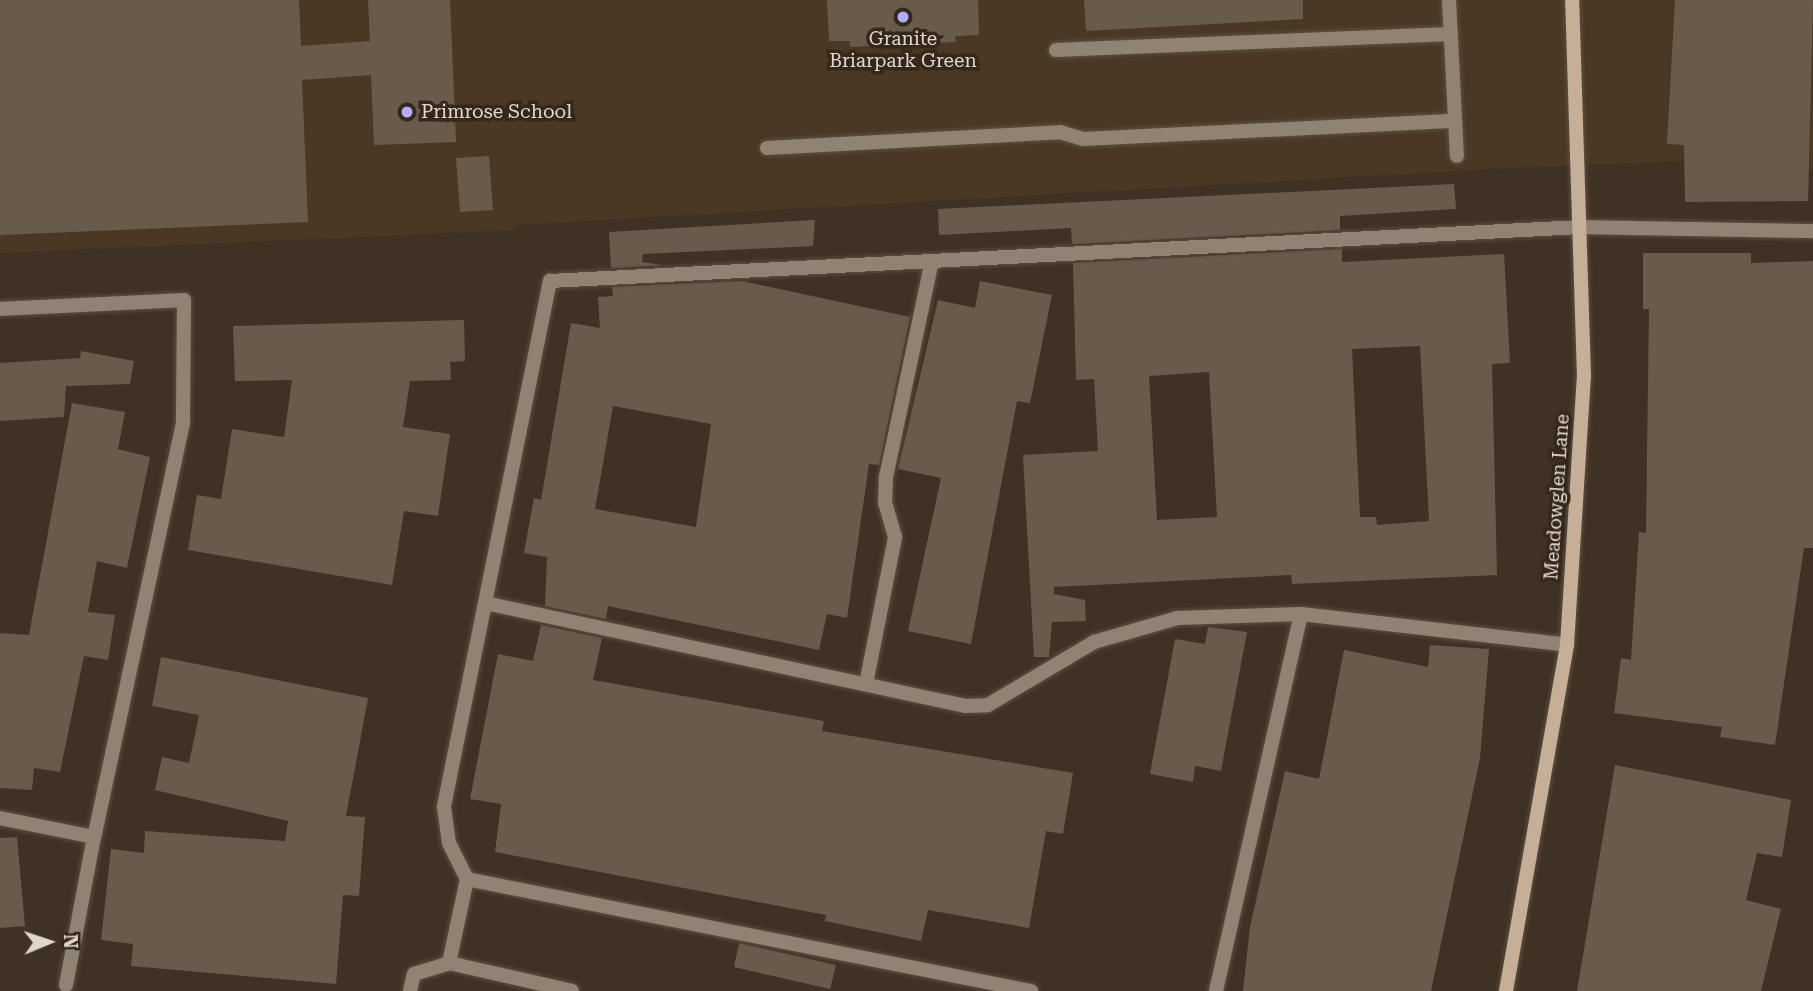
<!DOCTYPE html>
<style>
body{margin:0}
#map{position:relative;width:1813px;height:991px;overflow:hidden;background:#3f3224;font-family:"Roboto Serif",serif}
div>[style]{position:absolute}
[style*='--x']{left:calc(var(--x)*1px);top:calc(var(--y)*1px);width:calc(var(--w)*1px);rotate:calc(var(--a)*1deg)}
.built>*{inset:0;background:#4a3825}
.building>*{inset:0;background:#695b4c}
.roads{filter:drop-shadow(0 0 2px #5c5043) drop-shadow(0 0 2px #5c5043)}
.lane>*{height:14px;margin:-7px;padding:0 7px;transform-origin:7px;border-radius:7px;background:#918374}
.secondary>*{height:14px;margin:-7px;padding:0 7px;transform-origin:7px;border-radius:7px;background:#c5af96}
.dots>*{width:19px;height:19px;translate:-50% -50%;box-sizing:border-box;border:4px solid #35281a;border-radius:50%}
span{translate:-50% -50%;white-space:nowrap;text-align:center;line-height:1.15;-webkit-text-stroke:7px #35281a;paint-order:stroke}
.poi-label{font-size:19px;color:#e0d8cf}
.left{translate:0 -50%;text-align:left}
.street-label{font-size:19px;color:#e0d8cf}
.north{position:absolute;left:14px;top:907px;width:70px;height:70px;-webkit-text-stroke:5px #35281a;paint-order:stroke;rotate:88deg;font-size:19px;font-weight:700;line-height:28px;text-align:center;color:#e0d8cf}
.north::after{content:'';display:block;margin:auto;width:24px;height:32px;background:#e0d8cf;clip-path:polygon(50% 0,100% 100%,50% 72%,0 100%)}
</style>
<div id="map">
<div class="built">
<i style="clip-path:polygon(0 0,1813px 0,1813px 171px,1715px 160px,1528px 167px,515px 225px,514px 230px,0 253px)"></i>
</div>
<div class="building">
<i style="clip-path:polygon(0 0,299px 0,301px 46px,370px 41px,368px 0,450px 0,456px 142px,374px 145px,371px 75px,302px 80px,308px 222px,0 235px)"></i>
<i style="clip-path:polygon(827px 0,978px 0,979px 35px,955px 36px,956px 42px,850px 47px,850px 41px,829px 41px)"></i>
<i style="clip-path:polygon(1084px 0,1303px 0,1303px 19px,1086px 31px)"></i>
<i style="clip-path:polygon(1675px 0,1813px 0,1808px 201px,1685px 202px,1684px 145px,1667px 144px)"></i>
<i style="clip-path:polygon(489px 156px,493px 210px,460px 212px,456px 158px)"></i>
<i style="clip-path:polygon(1454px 184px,1456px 209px,1340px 216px,1340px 230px,1072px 244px,1071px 228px,939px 235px,938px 209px)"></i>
<i style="clip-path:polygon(815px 220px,813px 246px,643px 254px,642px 262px,663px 265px,611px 268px,609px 232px)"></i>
<i style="clip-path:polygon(evenodd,1342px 249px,1342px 262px,1504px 254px,1510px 363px,1492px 364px,1497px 575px,1292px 584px,1291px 575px,1054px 587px,1054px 594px,1085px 600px,1086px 621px,1052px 622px,1049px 657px,1034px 657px,1023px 455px,1098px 451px,1094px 379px,1076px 380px,1073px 263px,1342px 249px,1420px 346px,1429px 521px,1377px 525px,1376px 517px,1360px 517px,1352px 349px,1420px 346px,1342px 249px,1209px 372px,1217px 517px,1157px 520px,1149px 376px,1209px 372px)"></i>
<i style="clip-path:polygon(1643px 253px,1751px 253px,1751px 263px,1813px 261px,1813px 548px,1804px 548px,1775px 745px,1720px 737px,1722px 727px,1614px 713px,1621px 658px,1631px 660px,1639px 532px,1646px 533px,1649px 309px,1643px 309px)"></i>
<i style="clip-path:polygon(evenodd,742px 281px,910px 317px,879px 465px,869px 464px,847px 618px,827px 614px,819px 650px,608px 606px,606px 619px,545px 606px,547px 557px,524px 553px,534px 498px,541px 500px,571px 323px,600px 328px,598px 297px,613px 296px,612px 287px,742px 281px,613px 406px,711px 424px,696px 527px,595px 509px,613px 406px)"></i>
<i style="clip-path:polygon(980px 281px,1052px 295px,1030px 403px,1017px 401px,971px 644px,908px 631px,941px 478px,898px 469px,938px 300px,975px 308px)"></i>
<i style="clip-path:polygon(464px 320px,465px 361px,450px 362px,451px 380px,410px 381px,403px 427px,450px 434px,438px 516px,404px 511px,392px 585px,188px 550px,197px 495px,221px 499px,232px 429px,284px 437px,292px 380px,235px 381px,233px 326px)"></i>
<i style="clip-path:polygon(81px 351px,134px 361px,130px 384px,66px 386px,64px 417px,0 421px,0 363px,80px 358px)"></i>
<i style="clip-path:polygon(72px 403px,125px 412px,118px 449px,150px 457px,127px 568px,97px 561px,88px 612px,115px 615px,108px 660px,84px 656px,60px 772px,34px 768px,32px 790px,0 788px,0 633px,29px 635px)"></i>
<i style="clip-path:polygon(541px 625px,602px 638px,593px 680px,824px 721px,822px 731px,1073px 773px,1063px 834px,1046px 831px,1029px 928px,928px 910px,921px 941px,825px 921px,826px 915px,495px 852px,501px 804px,470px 799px,498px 654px,533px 661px)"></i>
<i style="clip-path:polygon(1208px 627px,1247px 632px,1221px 771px,1195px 766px,1193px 782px,1150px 774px,1175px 639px,1205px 644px)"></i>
<i style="clip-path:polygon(1430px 645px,1489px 649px,1480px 758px,1431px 991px,1243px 991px,1250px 927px,1285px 771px,1319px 779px,1344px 650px,1428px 667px)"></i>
<i style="clip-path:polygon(161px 657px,368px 698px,346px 816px,365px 817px,359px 896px,343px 895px,336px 984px,131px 966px,133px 944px,101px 940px,111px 849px,144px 853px,145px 831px,285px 841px,288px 821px,155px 790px,162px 757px,189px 763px,199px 715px,152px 706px)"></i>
<i style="clip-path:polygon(1615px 765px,1791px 800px,1782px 857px,1757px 853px,1746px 900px,1781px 909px,1761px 991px,1577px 991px)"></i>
<i style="clip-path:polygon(17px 837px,25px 926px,0 928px,0 838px)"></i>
<i style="clip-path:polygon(739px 943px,836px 965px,830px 989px,734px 967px)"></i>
</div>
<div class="roads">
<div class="lane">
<i style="--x:1449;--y:0;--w:156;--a:87.1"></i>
<i style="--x:1056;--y:50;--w:395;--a:-2.3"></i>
<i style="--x:767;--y:148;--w:293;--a:-3.1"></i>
<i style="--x:1060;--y:132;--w:24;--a:17"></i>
<i style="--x:1083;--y:139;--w:372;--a:-2.8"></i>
<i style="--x:0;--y:309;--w:184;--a:-2.8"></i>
<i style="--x:184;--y:300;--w:123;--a:90.5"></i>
<i style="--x:183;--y:423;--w:423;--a:102.1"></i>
<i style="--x:94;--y:837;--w:96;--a:-168.6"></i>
<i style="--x:485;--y:603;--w:491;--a:12.1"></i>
<i style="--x:965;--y:706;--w:23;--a:-2"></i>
<i style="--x:988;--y:705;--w:123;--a:-30.7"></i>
<i style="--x:1094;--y:642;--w:86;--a:-16.1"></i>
<i style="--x:1177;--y:618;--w:124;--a:-1.8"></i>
<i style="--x:1301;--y:614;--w:268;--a:6.6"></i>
<i style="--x:866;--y:684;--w:150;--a:-78.8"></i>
<i style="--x:895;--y:537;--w:35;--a:-106"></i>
<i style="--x:885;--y:503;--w:26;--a:-88"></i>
<i style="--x:886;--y:477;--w:217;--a:-78"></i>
<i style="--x:449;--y:963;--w:86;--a:-77.9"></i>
<i style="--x:66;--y:985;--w:151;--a:-79.3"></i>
<i style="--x:410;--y:991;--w:17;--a:-77"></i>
<i style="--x:414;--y:974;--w:37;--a:-17"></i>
<i style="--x:449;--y:963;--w:126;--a:12.8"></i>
<i style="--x:1031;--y:991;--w:575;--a:-168.77"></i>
<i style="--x:467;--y:879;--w:40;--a:-116.6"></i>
<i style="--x:449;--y:843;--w:37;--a:-98"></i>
<i style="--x:444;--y:806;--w:536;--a:-78.59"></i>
<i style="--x:550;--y:281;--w:1032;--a:-3"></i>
<i style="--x:1581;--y:227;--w:232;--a:1"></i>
<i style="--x:1216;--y:991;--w:386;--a:-77.3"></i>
</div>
<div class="secondary">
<i style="--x:1506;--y:991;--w:351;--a:-80"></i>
<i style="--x:1567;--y:645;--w:269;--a:-86.4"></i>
<i style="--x:1584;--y:377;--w:377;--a:-91.8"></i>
</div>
</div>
<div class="dots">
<i style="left:903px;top:17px;background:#b1adfa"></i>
<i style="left:407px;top:112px;background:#b1adfa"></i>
</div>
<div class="poi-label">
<span style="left:903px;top:50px">Granite<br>Briarpark Green</span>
<span class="left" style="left:421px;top:112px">Primrose School</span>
</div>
<div class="street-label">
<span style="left:1557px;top:497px;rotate:-86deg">Meadowglen Lane</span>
</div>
<div class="north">N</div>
</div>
